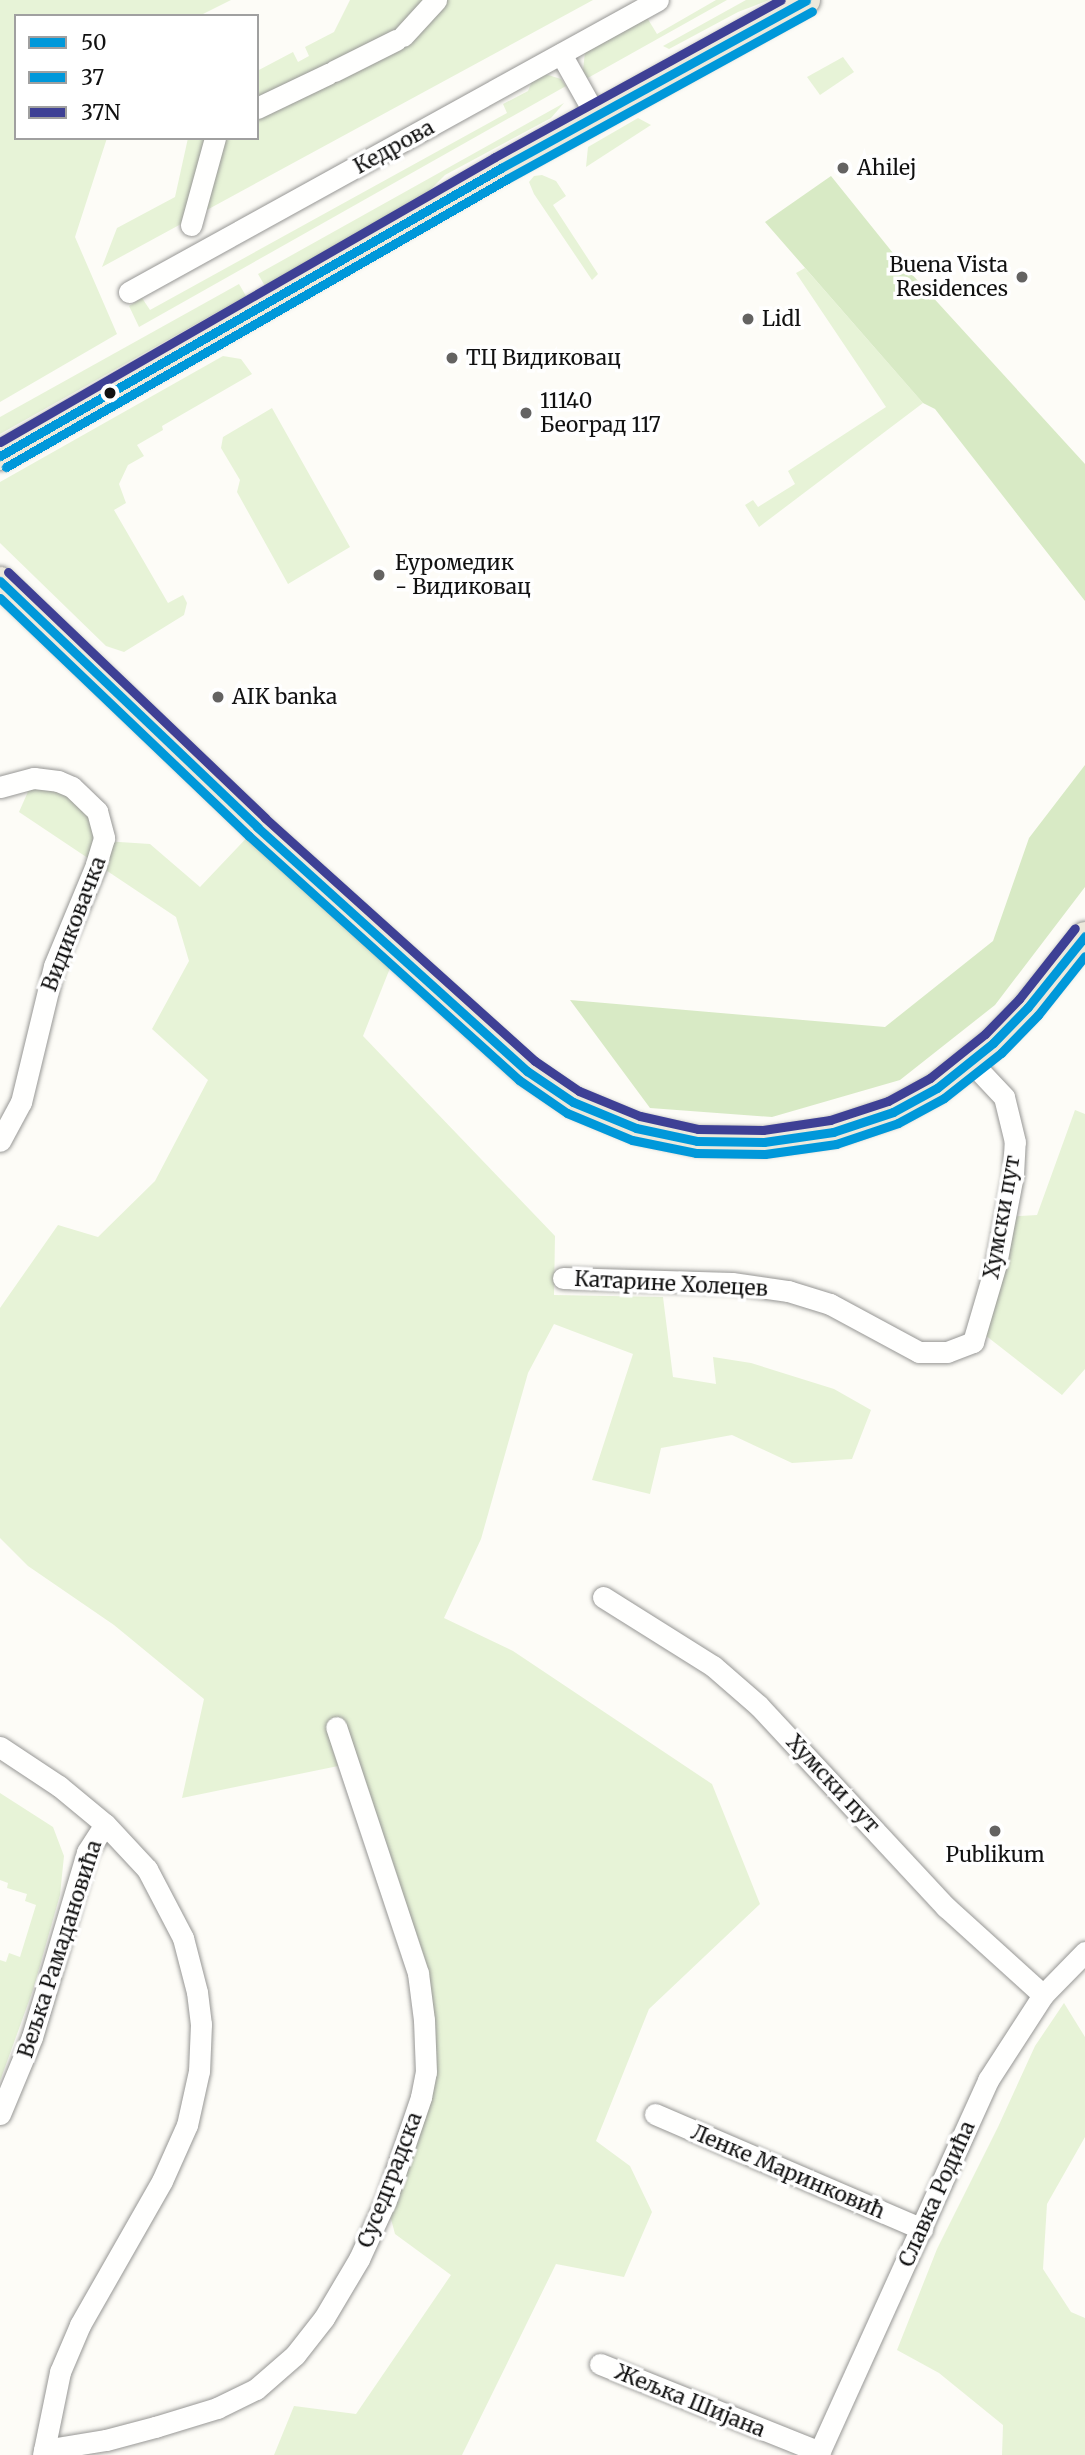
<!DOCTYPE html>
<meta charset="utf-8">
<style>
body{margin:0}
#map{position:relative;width:1085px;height:2455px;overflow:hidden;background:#fdfcf7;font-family:Merriweather,serif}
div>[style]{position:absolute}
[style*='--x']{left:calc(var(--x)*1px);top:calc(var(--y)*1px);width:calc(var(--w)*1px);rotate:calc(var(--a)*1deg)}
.green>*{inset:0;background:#e7f3d7}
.forest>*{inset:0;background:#d8eac5}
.roads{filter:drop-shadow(0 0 2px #979795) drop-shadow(0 0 2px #979795)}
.minor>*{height:21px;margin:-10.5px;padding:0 10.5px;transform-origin:10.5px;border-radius:10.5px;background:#fffffe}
.major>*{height:28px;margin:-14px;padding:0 14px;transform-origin:14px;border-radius:14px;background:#ede9dc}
.bus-1>*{height:9px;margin:-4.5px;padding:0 4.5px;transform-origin:4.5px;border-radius:4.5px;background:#0098da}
.bus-2>*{height:9px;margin:-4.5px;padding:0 4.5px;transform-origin:4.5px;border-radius:4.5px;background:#0098da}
.bus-3>*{height:9px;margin:-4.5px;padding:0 4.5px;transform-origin:4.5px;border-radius:4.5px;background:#3e4095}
.dots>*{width:19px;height:19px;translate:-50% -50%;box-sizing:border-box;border:4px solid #fff;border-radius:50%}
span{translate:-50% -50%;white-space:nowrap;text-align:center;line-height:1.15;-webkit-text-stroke:7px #fff;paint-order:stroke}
.street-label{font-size:21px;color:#111}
.poi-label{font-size:21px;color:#111}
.left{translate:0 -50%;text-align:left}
.right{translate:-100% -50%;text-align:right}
.legend{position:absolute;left:14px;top:14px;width:245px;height:126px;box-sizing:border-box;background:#fff;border:2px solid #a0a0a0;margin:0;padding:9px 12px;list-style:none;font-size:21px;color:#111}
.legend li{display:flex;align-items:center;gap:14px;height:35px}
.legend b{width:35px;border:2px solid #a0a0a0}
</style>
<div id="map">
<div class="green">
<i style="clip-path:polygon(0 0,231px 0,199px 16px,16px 16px,16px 138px,107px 138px,75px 237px,117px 334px,0 402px)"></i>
<i style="clip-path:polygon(350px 0,593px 0,102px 267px,117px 228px,175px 197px,188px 138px,257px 138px,257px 71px,293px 52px,298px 62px,309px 56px,305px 47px,334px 32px)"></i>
<i style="clip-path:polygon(716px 0,727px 0,586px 79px,583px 71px,585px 51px,646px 16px,657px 34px)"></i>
<i style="clip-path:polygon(746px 0,769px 0,738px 12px,669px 49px,663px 46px)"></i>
<i style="clip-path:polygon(843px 57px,854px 72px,820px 95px,807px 77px)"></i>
<i style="clip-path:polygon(545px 74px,561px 79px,566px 86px,139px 327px,129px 306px,142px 298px,150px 310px,507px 113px,503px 104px,528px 91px,532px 81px)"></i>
<i style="clip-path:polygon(564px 103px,551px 118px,445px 175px,425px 195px,265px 286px,258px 274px)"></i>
<i style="clip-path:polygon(638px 118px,651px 125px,586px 167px,588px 147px)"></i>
<i style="clip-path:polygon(542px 175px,556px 181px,566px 196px,553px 205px,598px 274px,592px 280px,534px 194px,529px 182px,534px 176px)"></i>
<i style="clip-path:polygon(805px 268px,923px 403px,759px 527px,745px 505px,753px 500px,758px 507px,795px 484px,788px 471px,886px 407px,796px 273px)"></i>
<i style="clip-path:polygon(239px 284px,246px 296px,0 434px,0 417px)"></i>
<i style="clip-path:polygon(223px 356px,241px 359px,252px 374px,162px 426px,163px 430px,137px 445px,144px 456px,128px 465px,119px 484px,126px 503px,114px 510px,168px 603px,183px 595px,187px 603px,184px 615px,124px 652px,106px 646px,0 543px,0 482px)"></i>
<i style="clip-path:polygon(272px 408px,350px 547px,288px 584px,237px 492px,240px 480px,221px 448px,223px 437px)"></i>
<i style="clip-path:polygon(34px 778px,72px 787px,104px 841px,150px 844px,200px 887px,257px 827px,396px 953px,363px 1036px,555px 1236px,554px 1295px,663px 1297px,673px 1377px,716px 1384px,713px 1357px,751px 1363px,834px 1389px,871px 1410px,852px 1459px,792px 1463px,732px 1435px,661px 1448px,650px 1494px,592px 1480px,633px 1354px,554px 1324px,528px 1373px,481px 1539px,444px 1618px,513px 1651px,712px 1784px,760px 1904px,649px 2009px,596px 2141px,630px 2166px,652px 2212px,624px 2277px,556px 2264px,462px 2455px,274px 2455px,294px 2406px,356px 2414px,451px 2275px,395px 2234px,386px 2200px,426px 2072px,418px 1973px,348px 1764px,182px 1798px,204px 1699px,114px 1625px,28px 1566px,0 1538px,0 1308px,58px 1225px,98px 1237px,155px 1181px,208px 1080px,152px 1029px,189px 961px,176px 917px,19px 812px)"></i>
<i style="clip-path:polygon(1075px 1110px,1085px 1114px,1085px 1369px,1062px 1395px,985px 1335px,1006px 1217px,1037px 1215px)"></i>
<i style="clip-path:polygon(0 1793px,53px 1827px,64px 1856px,60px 1895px,33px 1990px,0 2081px,0 1960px,6px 1962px,9px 1953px,20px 1957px,36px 1905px,25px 1901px,27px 1894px,7px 1888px,8px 1883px,0 1880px)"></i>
<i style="clip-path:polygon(1064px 2003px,1085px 2037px,1085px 2137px,1047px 2204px,1043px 2269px,1071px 2312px,1085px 2318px,1085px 2455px,1002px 2455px,1003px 2425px,939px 2373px,897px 2350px,937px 2249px,998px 2127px,1035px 2046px)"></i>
</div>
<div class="forest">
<i style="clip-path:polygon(831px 176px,897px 258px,1085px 464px,1085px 601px,935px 409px,923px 403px,765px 222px)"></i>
<i style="clip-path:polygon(1085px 765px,1085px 887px,995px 1005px,900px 1080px,772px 1117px,650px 1108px,570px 1000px,885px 1027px,993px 941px,1029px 838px)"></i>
</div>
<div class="roads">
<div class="minor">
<i style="--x:403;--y:36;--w:49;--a:-47.5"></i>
<i style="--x:561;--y:54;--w:71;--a:60.6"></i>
<i style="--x:334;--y:71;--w:69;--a:-26.6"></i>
<i style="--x:257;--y:108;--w:79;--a:-25.6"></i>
<i style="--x:191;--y:225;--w:90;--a:-74.6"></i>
<i style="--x:129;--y:292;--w:604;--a:-28.9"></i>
<i style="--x:0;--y:787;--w:35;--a:-15"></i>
<i style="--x:34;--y:778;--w:24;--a:7"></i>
<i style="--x:58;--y:781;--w:15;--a:23"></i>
<i style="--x:72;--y:787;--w:35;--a:44"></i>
<i style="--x:97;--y:811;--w:28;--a:75"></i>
<i style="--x:104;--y:838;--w:28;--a:107"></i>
<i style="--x:96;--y:865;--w:109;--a:112.6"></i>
<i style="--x:54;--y:966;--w:140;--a:103.6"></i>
<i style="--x:21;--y:1102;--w:44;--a:118.3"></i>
<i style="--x:563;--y:1278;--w:169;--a:1.7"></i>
<i style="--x:732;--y:1283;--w:57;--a:8.1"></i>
<i style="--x:788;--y:1291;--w:44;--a:17.2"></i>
<i style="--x:830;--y:1304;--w:101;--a:28.3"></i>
<i style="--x:919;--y:1352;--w:28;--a:0"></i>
<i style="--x:947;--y:1352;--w:28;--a:-21"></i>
<i style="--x:973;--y:1342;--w:81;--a:-73.6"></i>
<i style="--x:996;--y:1264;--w:91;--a:-79.2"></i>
<i style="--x:1013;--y:1175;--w:33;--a:-87"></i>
<i style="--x:1015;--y:1142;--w:46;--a:-103.7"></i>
<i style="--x:1004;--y:1097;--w:48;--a:-133.3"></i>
<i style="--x:603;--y:1597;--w:130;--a:32.1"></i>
<i style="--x:713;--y:1666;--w:61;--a:41"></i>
<i style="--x:759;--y:1706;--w:275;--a:47.1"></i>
<i style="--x:946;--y:1907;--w:131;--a:42.2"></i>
<i style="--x:0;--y:1747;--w:71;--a:33.5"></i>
<i style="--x:59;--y:1786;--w:60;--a:39.6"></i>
<i style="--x:105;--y:1824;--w:62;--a:47"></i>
<i style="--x:147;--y:1869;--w:78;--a:62.4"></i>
<i style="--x:183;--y:1938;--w:56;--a:75.5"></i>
<i style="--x:197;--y:1992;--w:32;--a:83"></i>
<i style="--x:201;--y:2024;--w:47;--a:92.4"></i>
<i style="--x:199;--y:2071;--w:55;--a:102.5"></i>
<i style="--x:187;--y:2125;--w:61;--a:114.1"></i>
<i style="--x:162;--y:2181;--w:166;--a:119.7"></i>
<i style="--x:80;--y:2325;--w:51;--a:113.1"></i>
<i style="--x:60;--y:2372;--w:85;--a:101.6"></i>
<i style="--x:0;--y:2114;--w:83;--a:-67.4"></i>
<i style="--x:32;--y:2037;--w:193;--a:-73.4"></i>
<i style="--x:87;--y:1852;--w:33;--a:-57"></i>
<i style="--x:655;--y:2114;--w:291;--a:23.3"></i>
<i style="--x:600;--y:2364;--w:237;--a:21.8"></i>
<i style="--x:44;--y:2450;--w:63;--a:-9.2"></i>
<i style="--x:106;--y:2440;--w:51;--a:-14.9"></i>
<i style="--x:155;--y:2427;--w:65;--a:-17"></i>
<i style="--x:217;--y:2408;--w:43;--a:-26"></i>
<i style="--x:256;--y:2389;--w:52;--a:-41.1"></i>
<i style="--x:295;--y:2355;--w:47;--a:-51.9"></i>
<i style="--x:324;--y:2318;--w:69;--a:-59.3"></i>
<i style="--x:359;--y:2259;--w:65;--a:-65.4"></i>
<i style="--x:386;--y:2200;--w:109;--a:-71.2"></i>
<i style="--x:421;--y:2097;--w:25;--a:-79"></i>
<i style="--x:426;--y:2072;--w:52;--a:-92.2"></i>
<i style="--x:424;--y:2020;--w:47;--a:-97.3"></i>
<i style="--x:418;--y:1973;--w:259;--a:-108.4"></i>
<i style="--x:818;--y:2455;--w:412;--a:-65.6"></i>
<i style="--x:988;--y:2080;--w:101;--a:-57.1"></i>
<i style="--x:1043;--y:1995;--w:60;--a:-45.7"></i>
</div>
<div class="major">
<i style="--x:0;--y:456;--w:578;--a:-29.89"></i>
<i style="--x:501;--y:168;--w:348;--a:-28.8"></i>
<i style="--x:0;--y:581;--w:356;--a:43.7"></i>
<i style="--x:257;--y:827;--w:364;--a:42.1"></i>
<i style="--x:527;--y:1071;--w:55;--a:34"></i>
<i style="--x:573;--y:1102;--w:68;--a:22.4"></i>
<i style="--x:636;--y:1128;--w:62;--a:12"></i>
<i style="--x:697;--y:1141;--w:67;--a:0.9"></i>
<i style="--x:764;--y:1142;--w:70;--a:-8.2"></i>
<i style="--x:833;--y:1132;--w:63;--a:-18.4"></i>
<i style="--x:893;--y:1112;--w:50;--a:-28.6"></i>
<i style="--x:937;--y:1088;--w:72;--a:-38.8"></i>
<i style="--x:993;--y:1043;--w:50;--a:-45.8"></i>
<i style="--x:1028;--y:1007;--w:91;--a:-51.2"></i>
</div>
</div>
<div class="bus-1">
<i style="--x:0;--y:456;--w:578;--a:-29.89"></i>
<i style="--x:501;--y:168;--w:348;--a:-28.8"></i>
<i style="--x:0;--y:581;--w:356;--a:43.7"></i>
<i style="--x:257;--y:827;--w:364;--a:42.1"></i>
<i style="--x:527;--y:1071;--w:55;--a:34"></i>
<i style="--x:573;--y:1102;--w:68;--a:22.4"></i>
<i style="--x:636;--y:1128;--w:62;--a:12"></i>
<i style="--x:697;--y:1141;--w:67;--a:0.9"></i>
<i style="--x:764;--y:1142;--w:70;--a:-8.2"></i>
<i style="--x:833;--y:1132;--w:63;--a:-18.4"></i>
<i style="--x:893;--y:1112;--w:50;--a:-28.6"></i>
<i style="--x:937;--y:1088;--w:72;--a:-38.8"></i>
<i style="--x:993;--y:1043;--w:50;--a:-45.8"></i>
<i style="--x:1028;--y:1007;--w:91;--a:-51.2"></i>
</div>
<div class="bus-2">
<i style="--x:6;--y:467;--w:578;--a:-29.89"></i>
<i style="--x:507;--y:179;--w:348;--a:-28.8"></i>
<i style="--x:0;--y:598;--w:344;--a:43.7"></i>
<i style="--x:249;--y:836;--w:364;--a:42.1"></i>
<i style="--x:519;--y:1080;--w:58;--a:34.5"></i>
<i style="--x:567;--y:1113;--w:70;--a:22.6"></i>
<i style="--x:632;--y:1140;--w:65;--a:11.5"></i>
<i style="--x:696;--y:1153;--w:69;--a:0.8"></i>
<i style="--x:765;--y:1154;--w:72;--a:-8"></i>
<i style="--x:836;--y:1144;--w:65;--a:-18.7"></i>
<i style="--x:898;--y:1123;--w:52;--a:-28.5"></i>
<i style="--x:944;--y:1098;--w:73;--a:-38.3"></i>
<i style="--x:1001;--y:1053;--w:53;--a:-45.8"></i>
<i style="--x:1038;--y:1015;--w:75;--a:-51.5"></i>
</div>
<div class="bus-3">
<i style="--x:0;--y:442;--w:571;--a:-29.93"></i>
<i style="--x:495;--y:157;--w:326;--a:-28.8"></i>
<i style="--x:8;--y:572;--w:356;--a:43.7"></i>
<i style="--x:265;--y:818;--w:363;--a:42"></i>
<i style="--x:535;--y:1061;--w:53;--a:34.3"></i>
<i style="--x:579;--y:1091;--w:66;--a:22.3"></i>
<i style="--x:640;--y:1116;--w:59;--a:12.6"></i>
<i style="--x:698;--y:1129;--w:65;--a:0.9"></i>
<i style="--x:763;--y:1130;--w:68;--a:-8.5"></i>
<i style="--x:830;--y:1120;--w:61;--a:-18.1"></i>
<i style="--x:888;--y:1101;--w:48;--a:-28.7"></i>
<i style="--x:930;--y:1078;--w:70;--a:-38.7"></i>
<i style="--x:985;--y:1034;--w:49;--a:-45.8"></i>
<i style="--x:1019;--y:999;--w:90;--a:-51.7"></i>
</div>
<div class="dots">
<i style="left:843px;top:168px;background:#646362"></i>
<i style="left:1022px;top:277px;background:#646362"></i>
<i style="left:748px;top:319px;background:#646362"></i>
<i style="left:452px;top:358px;background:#646362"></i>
<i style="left:110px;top:393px;background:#111"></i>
<i style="left:526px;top:413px;background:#646362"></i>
<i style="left:379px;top:575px;background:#646362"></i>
<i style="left:218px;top:697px;background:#646362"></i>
<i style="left:995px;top:1831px;background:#646362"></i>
</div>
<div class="street-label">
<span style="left:394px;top:147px;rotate:-29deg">Кедрова</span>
<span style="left:74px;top:924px;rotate:-69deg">Видиковачка</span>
<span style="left:1002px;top:1217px;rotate:-80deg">Хумски пут</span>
<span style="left:671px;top:1284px;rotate:3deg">Катарине Холецев</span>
<span style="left:833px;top:1784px;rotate:47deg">Хумски пут</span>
<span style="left:60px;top:1949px;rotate:-72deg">Вељка Рамадановића</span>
<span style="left:788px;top:2172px;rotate:23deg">Ленке Маринковић</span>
<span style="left:390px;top:2180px;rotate:-69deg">Суседградска</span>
<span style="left:937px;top:2194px;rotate:-66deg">Славка Родића</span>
<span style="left:690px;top:2401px;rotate:22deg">Жељка Шијана</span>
</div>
<div class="poi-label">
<span class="left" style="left:857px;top:168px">Ahilej</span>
<span class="right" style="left:1008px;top:277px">Buena Vista<br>Residences</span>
<span class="left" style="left:762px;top:319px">Lidl</span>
<span class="left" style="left:466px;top:358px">ТЦ Видиковац</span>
<span class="left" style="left:540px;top:413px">11140<br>Београд 117</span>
<span class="left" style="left:395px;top:575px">Еуромедик<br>- Видиковац</span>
<span class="left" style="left:232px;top:697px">AIK banka</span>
<span style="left:995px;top:1855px">Publikum</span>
</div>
<ul class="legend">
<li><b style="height:9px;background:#0098da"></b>50</li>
<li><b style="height:9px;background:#0098da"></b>37</li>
<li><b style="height:9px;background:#3e4095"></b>37N</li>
</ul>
</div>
